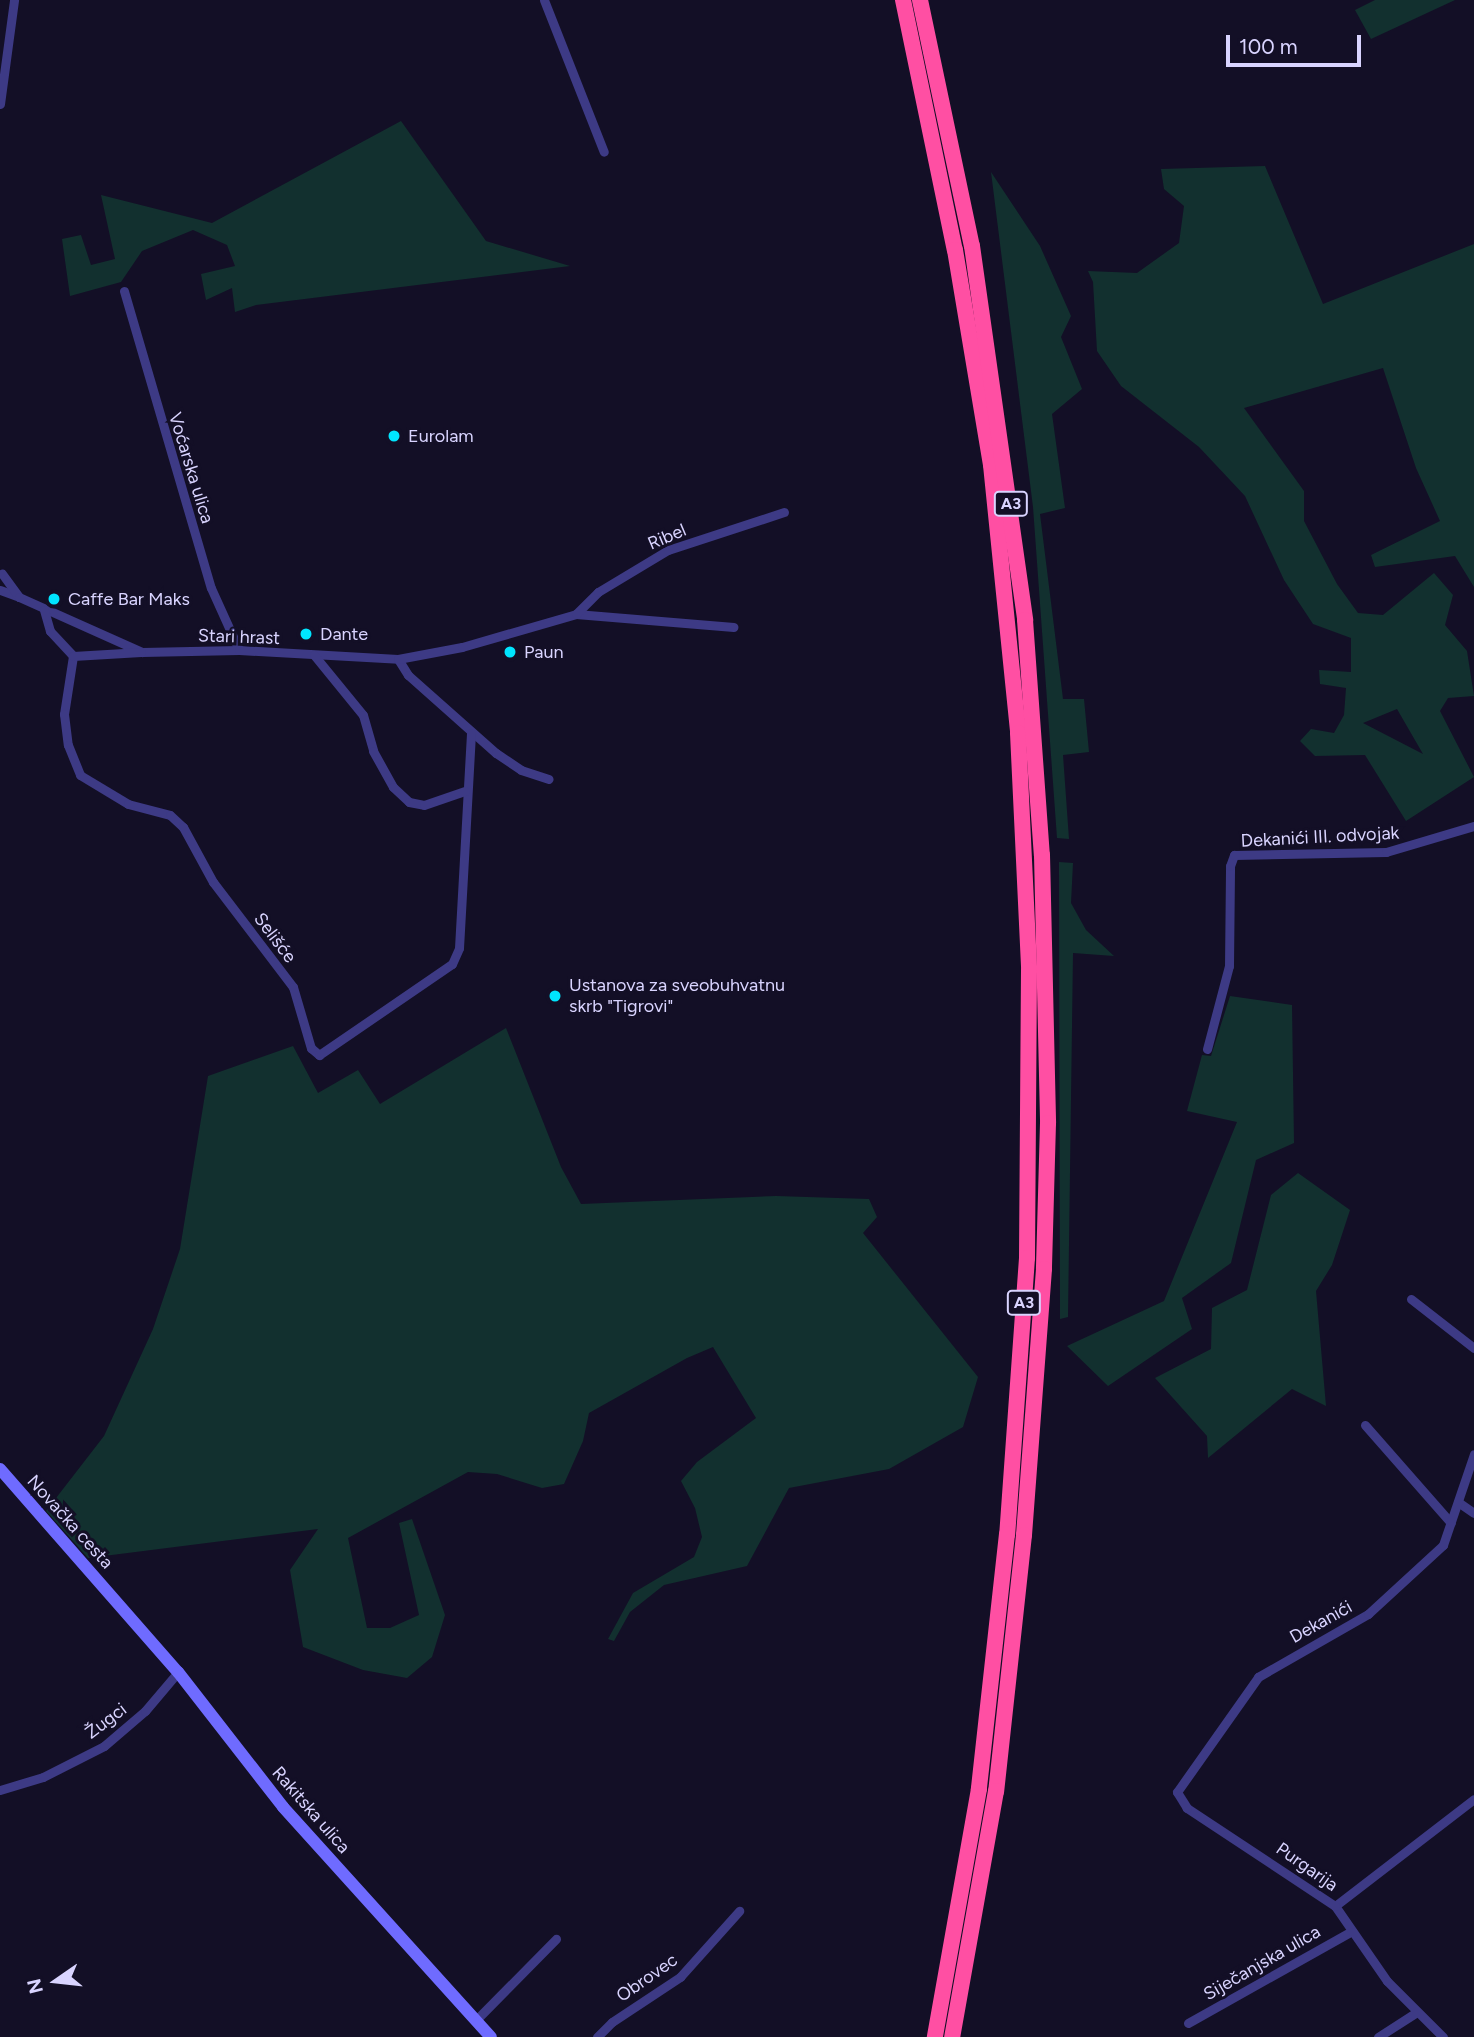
<!DOCTYPE html>
<meta charset="utf-8">
<style>
body{margin:0}
#map{position:relative;width:1474px;height:2037px;overflow:hidden;background:#130f26;font-family:Figtree,sans-serif}
div>[style]{position:absolute}
[style*='--x']{left:calc(var(--x)*1px);top:calc(var(--y)*1px);width:calc(var(--w)*1px);rotate:calc(var(--a)*1deg)}
.green>*{inset:0;background:#12302f}
.street>*{height:9px;margin:-4.5px;padding:0 4.5px;transform-origin:4.5px;border-radius:4.5px;background:#3d3a85}
.secondary>*{height:12px;margin:-6px;padding:0 6px;transform-origin:6px;border-radius:6px;background:#6f6bff}
.highway>*{height:16px;margin:-8px;padding:0 8px;transform-origin:8px;border-radius:8px;background:#ff4fa3}
.dots>*{width:19px;height:19px;translate:-50% -50%;box-sizing:border-box;border:4px solid #130f26;border-radius:50%}
span{translate:-50% -50%;white-space:nowrap;text-align:center;line-height:1.15;-webkit-text-stroke:6px #130f26;paint-order:stroke}
.shield-label span{padding:2px 5px;background:#130f26;border:2px solid;border-radius:5px;-webkit-text-stroke-width:0}
.shield-label{font-size:16px;color:#d9d4ff;font-weight:700}
.poi-label{font-size:18px;color:#d9d4ff}
.left{translate:0 -50%;text-align:left}
.street-label{font-size:18px;color:#d9d4ff}
.north{position:absolute;left:21px;top:1946px;width:70px;height:70px;-webkit-text-stroke:5px #130f26;paint-order:stroke;rotate:256deg;font-size:19px;font-weight:700;line-height:28px;text-align:center;color:#d9d4ff}
.north::after{content:'';display:block;margin:auto;width:24px;height:32px;background:#d9d4ff;clip-path:polygon(50% 0,100% 100%,50% 72%,0 100%)}
.scale{position:absolute;left:1226px;top:35px;width:135px;height:32px;box-sizing:border-box;border:4px solid #d9d4ff;border-top:0;padding-left:9px;font-size:21px;line-height:24px;white-space:nowrap;color:#d9d4ff;-webkit-text-stroke:5px #130f26;paint-order:stroke}
</style>
<div id="map">
<div class="green">
<i style="clip-path:polygon(1375px 0,1455px 0,1371px 39px,1355px 10px)"></i>
<i style="clip-path:polygon(401px 121px,486px 241px,570px 266px,256px 305px,235px 312px,232px 288px,206px 300px,201px 274px,235px 266px,227px 245px,193px 230px,142px 251px,121px 282px,70px 296px,62px 239px,81px 235px,91px 265px,115px 259px,101px 195px,212px 223px)"></i>
<i style="clip-path:polygon(evenodd,1265px 166px,1323px 304px,1474px 244px,1474px 587px,1455px 556px,1375px 567px,1371px 555px,1440px 521px,1416px 468px,1383px 368px,1244px 408px,1304px 491px,1304px 521px,1337px 584px,1358px 613px,1383px 615px,1434px 573px,1453px 595px,1445px 625px,1467px 651px,1474px 696px,1448px 698px,1440px 711px,1474px 777px,1406px 821px,1365px 755px,1315px 756px,1300px 741px,1311px 729px,1334px 733px,1344px 715px,1346px 688px,1320px 684px,1319px 670px,1351px 672px,1351px 638px,1313px 624px,1284px 580px,1245px 496px,1199px 447px,1121px 386px,1097px 351px,1093px 282px,1088px 271px,1137px 273px,1179px 243px,1184px 206px,1164px 189px,1161px 169px,1265px 166px,1397px 709px,1423px 754px,1363px 723px,1397px 709px)"></i>
<i style="clip-path:polygon(991px 172px,1040px 246px,1071px 316px,1061px 337px,1082px 389px,1052px 414px,1065px 508px,1040px 514px,1063px 699px,1084px 699px,1089px 752px,1063px 755px,1069px 839px,1057px 838px,1033px 507px)"></i>
<i style="clip-path:polygon(1059px 862px,1073px 863px,1071px 903px,1086px 930px,1114px 956px,1073px 953px,1068px 1317px,1060px 1319px)"></i>
<i style="clip-path:polygon(1230px 996px,1292px 1005px,1294px 1143px,1256px 1160px,1231px 1263px,1182px 1298px,1192px 1329px,1108px 1386px,1067px 1346px,1164px 1301px,1237px 1122px,1187px 1111px,1202px 1055px,1211px 1056px)"></i>
<i style="clip-path:polygon(506px 1028px,561px 1167px,581px 1204px,776px 1196px,869px 1199px,877px 1217px,863px 1233px,978px 1377px,963px 1427px,889px 1469px,789px 1488px,747px 1566px,664px 1585px,630px 1612px,614px 1641px,608px 1639px,633px 1593px,694px 1557px,702px 1537px,695px 1508px,681px 1481px,697px 1462px,756px 1418px,713px 1347px,687px 1358px,589px 1413px,583px 1441px,564px 1484px,542px 1488px,497px 1474px,468px 1472px,348px 1538px,367px 1628px,390px 1628px,419px 1615px,399px 1523px,412px 1519px,445px 1615px,432px 1657px,407px 1678px,363px 1670px,303px 1647px,290px 1570px,318px 1529px,88px 1558px,46px 1511px,104px 1436px,153px 1329px,180px 1249px,208px 1076px,293px 1046px,318px 1093px,358px 1070px,380px 1104px)"></i>
<i style="clip-path:polygon(1298px 1173px,1350px 1210px,1332px 1265px,1316px 1291px,1326px 1406px,1292px 1389px,1208px 1458px,1207px 1436px,1155px 1378px,1211px 1349px,1212px 1308px,1247px 1290px,1271px 1195px)"></i>
</div>
<div class="street">
<i style="--x:544;--y:0;--w:163;--a:68.5"></i>
<i style="--x:0;--y:104;--w:105;--a:-82.3"></i>
<i style="--x:124;--y:291;--w:309;--a:73.7"></i>
<i style="--x:211;--y:588;--w:68;--a:65.7"></i>
<i style="--x:0;--y:590;--w:20;--a:20"></i>
<i style="--x:19;--y:597;--w:29;--a:-126"></i>
<i style="--x:19;--y:597;--w:135;--a:24.1"></i>
<i style="--x:142;--y:652;--w:97;--a:-1.2"></i>
<i style="--x:239;--y:650;--w:159;--a:3.2"></i>
<i style="--x:398;--y:659;--w:19;--a:58"></i>
<i style="--x:408;--y:675;--w:118;--a:41.6"></i>
<i style="--x:496;--y:753;--w:30;--a:34"></i>
<i style="--x:521;--y:770;--w:29;--a:18"></i>
<i style="--x:44;--y:610;--w:22;--a:74"></i>
<i style="--x:50;--y:631;--w:34;--a:47"></i>
<i style="--x:73;--y:656;--w:59;--a:98.8"></i>
<i style="--x:64;--y:714;--w:31;--a:83"></i>
<i style="--x:68;--y:745;--w:32;--a:68"></i>
<i style="--x:80;--y:775;--w:56;--a:31.1"></i>
<i style="--x:128;--y:804;--w:43;--a:14.7"></i>
<i style="--x:170;--y:815;--w:18;--a:43"></i>
<i style="--x:183;--y:827;--w:63;--a:61.4"></i>
<i style="--x:213;--y:882;--w:132;--a:52.7"></i>
<i style="--x:293;--y:987;--w:64;--a:73.6"></i>
<i style="--x:311;--y:1048;--w:11;--a:41"></i>
<i style="--x:319;--y:1055;--w:161;--a:-34.4"></i>
<i style="--x:452;--y:964;--w:17;--a:-66"></i>
<i style="--x:459;--y:948;--w:215;--a:-86.8"></i>
<i style="--x:576;--y:614;--w:158;--a:4.7"></i>
<i style="--x:314;--y:655;--w:77;--a:50.8"></i>
<i style="--x:363;--y:715;--w:37;--a:74"></i>
<i style="--x:373;--y:751;--w:41;--a:60.9"></i>
<i style="--x:393;--y:787;--w:22;--a:43"></i>
<i style="--x:409;--y:802;--w:15;--a:11"></i>
<i style="--x:424;--y:805;--w:43;--a:-18.9"></i>
<i style="--x:73;--y:656;--w:68;--a:-3.4"></i>
<i style="--x:398;--y:659;--w:65;--a:-10.6"></i>
<i style="--x:462;--y:647;--w:119;--a:-16.1"></i>
<i style="--x:576;--y:614;--w:31;--a:-45"></i>
<i style="--x:598;--y:592;--w:82;--a:-31"></i>
<i style="--x:668;--y:550;--w:122;--a:-18.1"></i>
<i style="--x:1207;--y:1049;--w:86;--a:-75.2"></i>
<i style="--x:1229;--y:966;--w:100;--a:-89.4"></i>
<i style="--x:1230;--y:866;--w:12;--a:-70"></i>
<i style="--x:1234;--y:855;--w:152;--a:-1.1"></i>
<i style="--x:1386;--y:852;--w:92;--a:-16.5"></i>
<i style="--x:1411;--y:1299;--w:80;--a:37.9"></i>
<i style="--x:1365;--y:1425;--w:130;--a:48.7"></i>
<i style="--x:1458;--y:1502;--w:19;--a:35"></i>
<i style="--x:0;--y:1790;--w:45;--a:-16.8"></i>
<i style="--x:43;--y:1777;--w:68;--a:-26.9"></i>
<i style="--x:104;--y:1746;--w:54;--a:-40.5"></i>
<i style="--x:145;--y:1711;--w:51;--a:-49.8"></i>
<i style="--x:1335;--y:1906;--w:175;--a:-37.6"></i>
<i style="--x:476;--y:2020;--w:114;--a:-45.4"></i>
<i style="--x:1188;--y:2023;--w:188;--a:-29.3"></i>
<i style="--x:597;--y:2037;--w:21;--a:-45"></i>
<i style="--x:612;--y:2022;--w:82;--a:-33.5"></i>
<i style="--x:680;--y:1977;--w:89;--a:-48.2"></i>
<i style="--x:1378;--y:2037;--w:46;--a:-32.7"></i>
<i style="--x:1443;--y:2037;--w:79;--a:-135"></i>
<i style="--x:1387;--y:1981;--w:91;--a:-124.7"></i>
<i style="--x:1335;--y:1906;--w:178;--a:-146.5"></i>
<i style="--x:1187;--y:1808;--w:19;--a:-122"></i>
<i style="--x:1177;--y:1792;--w:141;--a:-54.8"></i>
<i style="--x:1258;--y:1677;--w:127;--a:-29.8"></i>
<i style="--x:1368;--y:1614;--w:102;--a:-42.6"></i>
<i style="--x:1443;--y:1545;--w:96;--a:-71.2"></i>
</div>
<div class="secondary">
<i style="--x:0;--y:1469;--w:270;--a:48.8"></i>
<i style="--x:178;--y:1672;--w:171;--a:52.1"></i>
<i style="--x:283;--y:1807;--w:310;--a:47.9"></i>
</div>
<div class="highway">
<i style="--x:903;--y:0;--w:255;--a:78.3"></i>
<i style="--x:955;--y:250;--w:218;--a:80.5"></i>
<i style="--x:991;--y:465;--w:269;--a:84.2"></i>
<i style="--x:1018;--y:733;--w:237;--a:87.3"></i>
<i style="--x:1029;--y:970;--w:288;--a:90.4"></i>
<i style="--x:1027;--y:1258;--w:277;--a:94.1"></i>
<i style="--x:1007;--y:1534;--w:257;--a:96.3"></i>
<i style="--x:979;--y:1789;--w:252;--a:100.1"></i>
<i style="--x:920;--y:0;--w:251;--a:78.1"></i>
<i style="--x:972;--y:246;--w:378;--a:81.9"></i>
<i style="--x:1025;--y:620;--w:236;--a:85.9"></i>
<i style="--x:1042;--y:855;--w:268;--a:88.7"></i>
<i style="--x:1048;--y:1123;--w:146;--a:91.6"></i>
<i style="--x:1044;--y:1269;--w:267;--a:94.3"></i>
<i style="--x:1024;--y:1535;--w:258;--a:96.2"></i>
<i style="--x:996;--y:1791;--w:250;--a:100.1"></i>
</div>
<div class="dots">
<i style="left:394px;top:436px;background:#00e5ff"></i>
<i style="left:54px;top:599px;background:#00e5ff"></i>
<i style="left:306px;top:634px;background:#00e5ff"></i>
<i style="left:510px;top:652px;background:#00e5ff"></i>
<i style="left:555px;top:996px;background:#00e5ff"></i>
</div>
<div class="shield-label">
<span style="left:1011px;top:504px">A3</span>
<span style="left:1024px;top:1303px">A3</span>
</div>
<div class="poi-label">
<span class="left" style="left:408px;top:436px">Eurolam</span>
<span class="left" style="left:68px;top:599px">Caffe Bar Maks</span>
<span class="left" style="left:320px;top:634px">Dante</span>
<span class="left" style="left:524px;top:652px">Paun</span>
<span class="left" style="left:569px;top:996px">Ustanova za sveobuhvatnu<br>skrb "Tigrovi"</span>
</div>
<div class="street-label">
<span style="left:191px;top:468px;rotate:73deg">Voćarska ulica</span>
<span style="left:667px;top:537px;rotate:-23deg">Ribel</span>
<span style="left:239px;top:637px;rotate:2deg">Stari hrast</span>
<span style="left:1320px;top:837px;rotate:-3deg">Dekanići III. odvojak</span>
<span style="left:275px;top:938px;rotate:53deg">Selišće</span>
<span style="left:70px;top:1522px;rotate:48deg">Novačka cesta</span>
<span style="left:1321px;top:1622px;rotate:-29deg">Dekanići</span>
<span style="left:106px;top:1721px;rotate:-37deg">Žugci</span>
<span style="left:311px;top:1810px;rotate:49deg">Rakitska ulica</span>
<span style="left:1307px;top:1867px;rotate:35deg">Purgarija</span>
<span style="left:1262px;top:1963px;rotate:-30deg">Siječanjska ulica</span>
<span style="left:647px;top:1978px;rotate:-35deg">Obrovec</span>
</div>
<div class="north">N</div>
<div class="scale">100 m</div>
</div>
